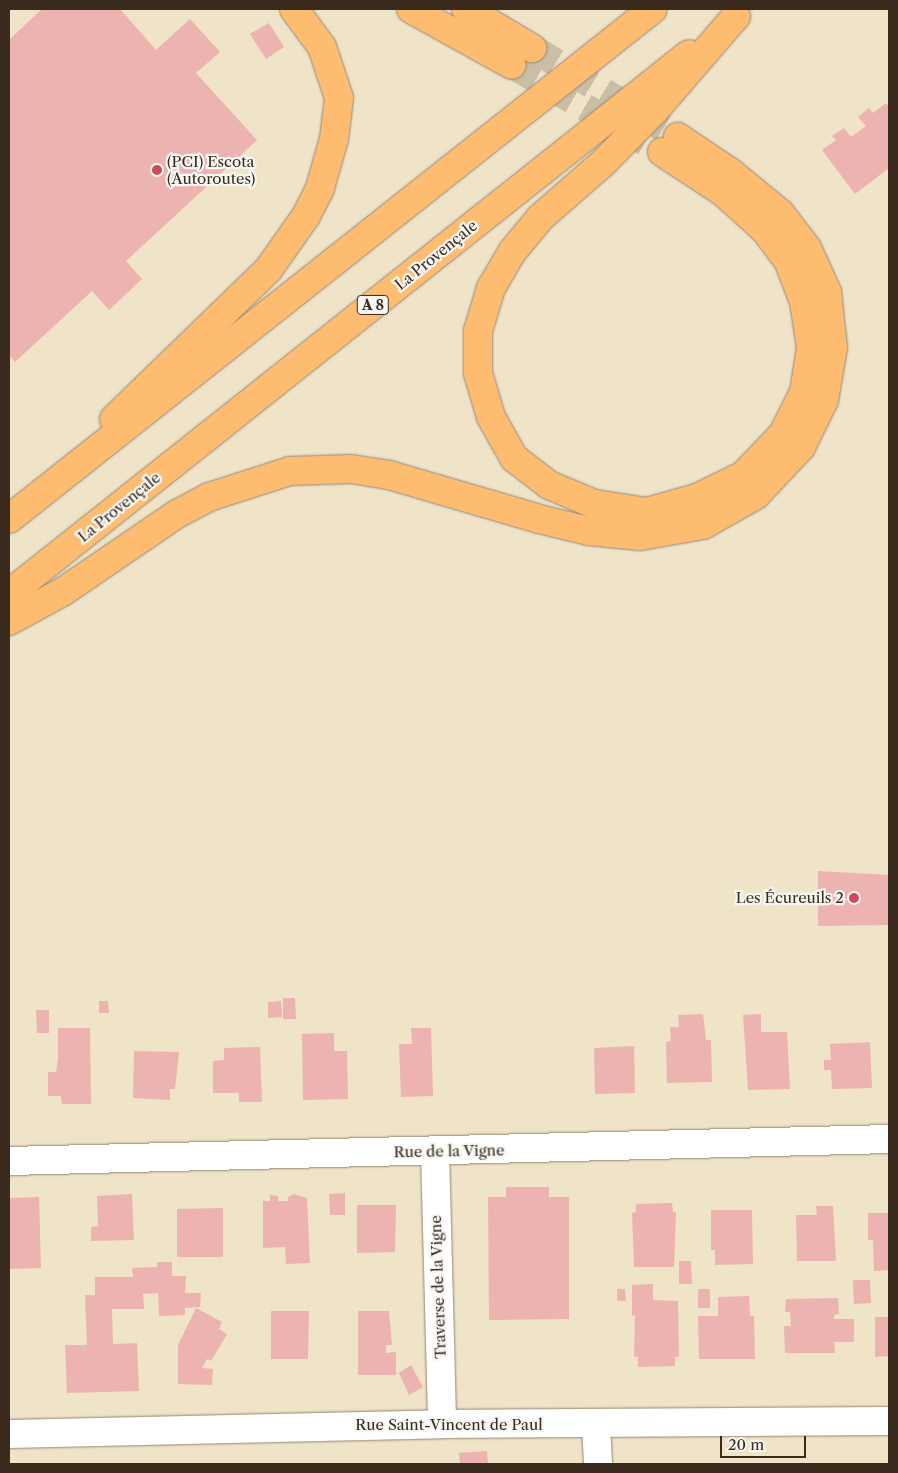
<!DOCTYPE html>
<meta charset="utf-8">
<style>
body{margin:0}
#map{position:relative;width:898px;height:1473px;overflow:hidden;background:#efe3c8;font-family:"Libre Caslon Text",serif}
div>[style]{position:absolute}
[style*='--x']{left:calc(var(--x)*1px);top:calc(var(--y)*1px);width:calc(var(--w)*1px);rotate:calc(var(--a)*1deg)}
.building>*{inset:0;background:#ecb3b0}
.highway-tunnel>*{height:28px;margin-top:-14px;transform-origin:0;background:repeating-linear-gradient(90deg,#cbbea6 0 28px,transparent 0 42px)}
.roads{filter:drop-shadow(0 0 1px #958673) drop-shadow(0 0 1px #958673)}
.minor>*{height:28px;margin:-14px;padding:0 14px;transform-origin:14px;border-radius:14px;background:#fff}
.highway>*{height:28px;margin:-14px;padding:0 14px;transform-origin:14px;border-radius:14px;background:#fdbc6f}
.dots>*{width:14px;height:14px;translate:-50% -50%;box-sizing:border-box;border:2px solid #f6f6f2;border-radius:50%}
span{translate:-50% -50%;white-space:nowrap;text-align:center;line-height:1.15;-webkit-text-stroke:4.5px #f6f6f2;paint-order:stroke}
.shield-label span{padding:1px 4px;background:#f6f6f2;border:1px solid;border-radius:4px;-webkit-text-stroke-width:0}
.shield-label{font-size:14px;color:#3b2a1e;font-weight:700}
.poi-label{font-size:15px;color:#3b2a1e}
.left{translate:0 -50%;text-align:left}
.right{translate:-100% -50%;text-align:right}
.street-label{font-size:15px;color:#3b2a1e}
.frame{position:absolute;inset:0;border:10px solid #3b2a1e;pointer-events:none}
.scale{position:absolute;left:720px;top:1436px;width:86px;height:22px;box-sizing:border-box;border:2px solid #3b2a1e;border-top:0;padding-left:6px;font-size:15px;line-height:18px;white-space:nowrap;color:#3b2a1e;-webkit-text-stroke:4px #f6f6f2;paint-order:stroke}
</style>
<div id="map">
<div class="building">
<i style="clip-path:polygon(42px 9px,120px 9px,156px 50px,190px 19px,220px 52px,196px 73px,257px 140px,126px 261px,142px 279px,109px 310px,92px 291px,15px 362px,9px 355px,9px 40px)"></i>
<i style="clip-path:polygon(269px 23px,284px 47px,266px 59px,250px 34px)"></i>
<i style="clip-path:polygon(886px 103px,889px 107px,889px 168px,855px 194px,822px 150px,836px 140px,832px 136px,844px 128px,851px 137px,866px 126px,858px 117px,869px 108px,873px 113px)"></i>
<i style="clip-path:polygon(818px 871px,889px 875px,889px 925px,818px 926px)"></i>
<i style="clip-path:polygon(283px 998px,295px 998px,296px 1019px,283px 1019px)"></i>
<i style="clip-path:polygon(99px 1001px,108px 1001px,109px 1013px,99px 1013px)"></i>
<i style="clip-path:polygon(281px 1001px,282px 1017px,268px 1018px,268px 1002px)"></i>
<i style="clip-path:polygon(36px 1010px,49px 1010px,49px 1033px,37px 1033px)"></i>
<i style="clip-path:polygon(703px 1014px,706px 1040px,711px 1040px,712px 1082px,667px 1083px,666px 1042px,671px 1041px,670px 1027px,679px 1027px,678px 1015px)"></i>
<i style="clip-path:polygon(761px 1014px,761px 1032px,787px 1032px,790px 1089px,748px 1090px,743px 1015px)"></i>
<i style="clip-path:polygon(58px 1028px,90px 1028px,91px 1104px,62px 1104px,61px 1096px,48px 1096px,48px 1072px,56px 1072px,58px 1060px)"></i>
<i style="clip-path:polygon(411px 1028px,431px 1028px,433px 1096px,401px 1097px,399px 1044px,412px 1044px)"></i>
<i style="clip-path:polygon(334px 1033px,334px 1051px,347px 1051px,348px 1099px,303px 1100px,302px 1034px)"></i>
<i style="clip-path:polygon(870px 1042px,872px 1088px,832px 1089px,831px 1070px,824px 1070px,824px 1060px,831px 1060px,830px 1044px)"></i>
<i style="clip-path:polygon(634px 1046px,635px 1093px,595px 1094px,594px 1048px)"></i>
<i style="clip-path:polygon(260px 1047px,262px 1102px,239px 1102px,239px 1093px,213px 1093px,213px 1061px,224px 1060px,224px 1048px)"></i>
<i style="clip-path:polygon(134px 1051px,179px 1052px,175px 1089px,170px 1089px,170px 1100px,133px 1098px)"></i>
<i style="clip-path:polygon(506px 1187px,549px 1187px,549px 1197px,569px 1197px,569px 1319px,489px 1320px,488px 1197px,506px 1197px)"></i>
<i style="clip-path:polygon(345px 1193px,345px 1215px,330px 1215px,329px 1194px)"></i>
<i style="clip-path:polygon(132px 1194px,134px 1240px,91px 1241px,91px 1227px,98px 1226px,97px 1196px)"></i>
<i style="clip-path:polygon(294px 1194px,307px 1198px,310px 1263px,286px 1264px,285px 1247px,263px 1248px,263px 1201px,270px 1201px,270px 1195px,278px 1196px,278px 1201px,288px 1201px,288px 1197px)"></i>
<i style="clip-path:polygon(39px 1197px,41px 1268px,9px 1269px,9px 1198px)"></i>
<i style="clip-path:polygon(672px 1203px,673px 1212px,676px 1212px,674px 1267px,634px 1267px,632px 1213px,636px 1212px,636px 1204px)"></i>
<i style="clip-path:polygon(357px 1205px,396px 1205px,395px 1252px,357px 1253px)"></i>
<i style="clip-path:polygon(816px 1206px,833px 1206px,836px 1261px,797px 1261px,796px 1215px,817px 1215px)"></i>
<i style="clip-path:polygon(223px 1208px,223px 1257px,177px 1257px,177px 1209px)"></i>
<i style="clip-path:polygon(711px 1210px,752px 1210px,753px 1264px,715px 1265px,715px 1250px,711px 1250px)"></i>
<i style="clip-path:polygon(868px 1213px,889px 1213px,889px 1270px,874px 1271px,873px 1240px,868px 1240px)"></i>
<i style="clip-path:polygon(679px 1261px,691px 1261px,692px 1284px,679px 1284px)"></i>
<i style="clip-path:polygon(157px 1262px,172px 1262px,172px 1276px,186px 1276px,185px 1293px,201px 1293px,200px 1307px,185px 1308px,185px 1315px,159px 1316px,158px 1293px,143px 1294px,144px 1309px,112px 1309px,113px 1344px,137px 1343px,139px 1391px,67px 1393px,65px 1345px,87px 1345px,85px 1295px,95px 1295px,95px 1277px,133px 1277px,132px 1268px,157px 1267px)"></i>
<i style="clip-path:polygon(853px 1280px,870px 1280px,871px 1303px,854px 1304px)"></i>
<i style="clip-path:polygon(653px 1284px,653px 1300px,678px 1301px,679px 1357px,675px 1357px,675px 1366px,638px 1367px,638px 1357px,634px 1357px,635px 1315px,632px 1316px,632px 1285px)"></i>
<i style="clip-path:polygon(617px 1289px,625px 1289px,626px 1301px,617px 1301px)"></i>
<i style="clip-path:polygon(698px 1289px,710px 1289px,710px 1308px,698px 1308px)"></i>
<i style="clip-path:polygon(749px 1296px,750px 1316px,754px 1316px,755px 1359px,699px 1359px,698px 1316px,718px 1316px,718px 1297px)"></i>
<i style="clip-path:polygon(838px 1298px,839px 1314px,834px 1315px,834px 1319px,854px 1319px,854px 1342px,834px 1342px,835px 1353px,785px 1353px,784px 1326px,791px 1326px,790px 1312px,785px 1312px,786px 1299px)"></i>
<i style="clip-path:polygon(196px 1308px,222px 1322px,219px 1329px,227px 1334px,211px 1361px,207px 1359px,202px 1368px,213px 1369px,212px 1385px,178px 1384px,178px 1345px)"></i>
<i style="clip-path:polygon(271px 1311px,309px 1311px,308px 1359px,271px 1359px)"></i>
<i style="clip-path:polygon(358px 1311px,389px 1311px,392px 1345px,386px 1345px,386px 1353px,396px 1352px,396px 1375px,358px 1375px)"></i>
<i style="clip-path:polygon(875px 1317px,889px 1317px,889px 1356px,875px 1357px)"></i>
<i style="clip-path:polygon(411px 1365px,423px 1387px,409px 1395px,399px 1373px)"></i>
<i style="clip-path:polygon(487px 1451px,488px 1464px,460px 1464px,459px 1453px)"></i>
</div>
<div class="highway-tunnel">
<i style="--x:532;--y:48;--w:171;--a:31.4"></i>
<i style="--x:512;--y:65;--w:173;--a:30.1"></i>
</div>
<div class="roads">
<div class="minor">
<i style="--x:435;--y:1151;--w:273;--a:88.5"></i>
<i style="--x:9;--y:1161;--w:880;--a:-1.43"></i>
<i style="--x:596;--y:1425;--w:39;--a:87"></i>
<i style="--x:9;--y:1434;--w:433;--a:-1.3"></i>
<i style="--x:442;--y:1424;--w:447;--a:-0.4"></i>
</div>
<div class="highway">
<i style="--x:411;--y:9;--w:115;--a:29"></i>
<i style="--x:466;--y:9;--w:77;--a:30.6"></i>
<i style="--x:662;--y:152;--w:73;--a:33.3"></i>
<i style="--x:723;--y:192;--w:57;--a:42.1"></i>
<i style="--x:765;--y:230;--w:38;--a:53"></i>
<i style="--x:788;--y:260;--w:45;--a:69.1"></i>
<i style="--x:804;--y:302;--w:47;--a:81.3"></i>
<i style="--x:811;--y:348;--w:45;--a:99"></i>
<i style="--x:804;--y:392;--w:47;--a:116.6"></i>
<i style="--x:783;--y:434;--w:57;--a:133.6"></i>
<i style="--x:744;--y:475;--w:52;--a:153.9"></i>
<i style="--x:697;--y:498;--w:52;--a:164.4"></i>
<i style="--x:647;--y:512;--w:54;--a:-171.4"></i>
<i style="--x:594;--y:504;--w:49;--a:-157.1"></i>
<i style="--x:549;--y:485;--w:44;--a:-142.4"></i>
<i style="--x:514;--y:458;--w:47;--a:-119.3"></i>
<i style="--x:491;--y:417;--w:46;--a:-106.5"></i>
<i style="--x:478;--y:373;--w:42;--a:-90"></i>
<i style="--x:478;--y:331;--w:45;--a:-73.2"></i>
<i style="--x:491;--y:288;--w:42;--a:-59.7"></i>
<i style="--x:512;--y:252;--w:44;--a:-50.5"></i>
<i style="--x:540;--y:218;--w:86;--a:-41.2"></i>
<i style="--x:605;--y:161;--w:71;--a:-45.6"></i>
<i style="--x:655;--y:110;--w:124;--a:-49.2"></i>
<i style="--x:114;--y:419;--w:214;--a:-44.1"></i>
<i style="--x:268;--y:270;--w:66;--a:-54.9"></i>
<i style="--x:306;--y:216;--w:31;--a:-63"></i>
<i style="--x:320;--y:188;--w:51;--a:-74.1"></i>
<i style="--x:334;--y:139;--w:41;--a:-83"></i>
<i style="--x:339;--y:98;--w:54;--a:-108.4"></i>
<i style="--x:322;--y:47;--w:47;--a:-126.4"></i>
<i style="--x:9;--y:519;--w:821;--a:-38.38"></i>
<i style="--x:9;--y:594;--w:868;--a:-38.45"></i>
<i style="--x:9;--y:621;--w:63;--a:-28.6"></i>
<i style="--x:64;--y:591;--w:137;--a:-34.3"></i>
<i style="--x:177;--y:514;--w:36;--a:-28"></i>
<i style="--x:209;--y:497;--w:85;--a:-17.8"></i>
<i style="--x:290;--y:471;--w:61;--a:-1.9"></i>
<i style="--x:351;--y:469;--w:38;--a:9"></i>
<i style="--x:389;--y:475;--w:156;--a:16.3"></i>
<i style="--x:539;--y:519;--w:51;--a:13.5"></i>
<i style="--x:589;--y:531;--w:51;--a:5.6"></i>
<i style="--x:640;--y:536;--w:64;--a:-9.9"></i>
<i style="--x:703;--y:525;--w:61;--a:-29.5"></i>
<i style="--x:756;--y:495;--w:66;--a:-46.8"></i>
<i style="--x:801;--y:447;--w:52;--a:-63.9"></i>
<i style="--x:824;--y:400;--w:53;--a:-80.2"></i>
<i style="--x:833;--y:348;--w:56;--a:-96.1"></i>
<i style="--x:827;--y:292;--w:48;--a:-114.4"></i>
<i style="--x:807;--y:248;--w:44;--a:-127.6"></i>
<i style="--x:780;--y:213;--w:65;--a:-140.6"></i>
<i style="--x:730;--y:172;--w:63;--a:-146.1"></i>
</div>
</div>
<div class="dots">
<i style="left:157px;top:170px;background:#d1495b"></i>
<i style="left:854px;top:898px;background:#d1495b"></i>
</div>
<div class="shield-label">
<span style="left:373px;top:305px">A 8</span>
</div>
<div class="poi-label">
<span class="left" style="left:167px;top:170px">(PCI) Escota<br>(Autoroutes)</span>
<span class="right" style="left:844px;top:898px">Les Écureuils 2</span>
</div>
<div class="street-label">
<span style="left:436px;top:255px;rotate:-39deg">La Provençale</span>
<span style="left:119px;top:507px;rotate:-39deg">La Provençale</span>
<span style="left:449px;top:1151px;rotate:-1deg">Rue de la Vigne</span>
<span style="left:438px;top:1287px;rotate:-92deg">Traverse de la Vigne</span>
<span style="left:449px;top:1425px">Rue Saint-Vincent de Paul</span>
</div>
<div class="frame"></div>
<div class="scale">20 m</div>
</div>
